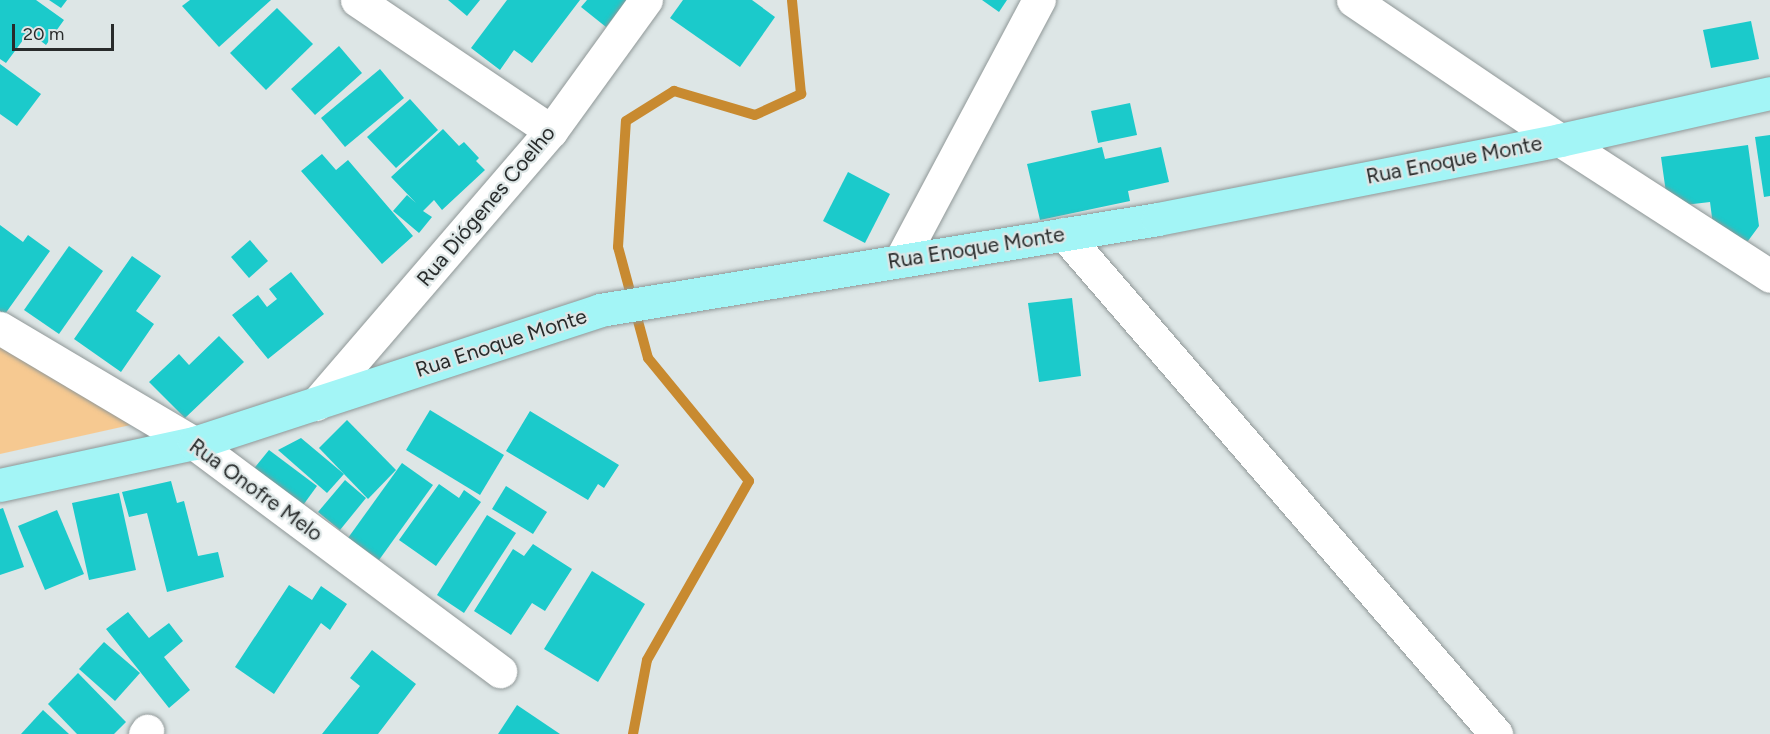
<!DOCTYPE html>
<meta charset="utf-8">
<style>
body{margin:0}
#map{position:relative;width:1770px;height:734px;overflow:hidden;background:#dde6e6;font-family:Figtree,sans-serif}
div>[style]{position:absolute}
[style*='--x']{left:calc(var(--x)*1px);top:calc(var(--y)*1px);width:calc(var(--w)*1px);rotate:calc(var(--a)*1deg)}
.green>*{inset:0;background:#f6c991}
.stream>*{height:10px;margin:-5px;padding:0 5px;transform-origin:5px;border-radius:5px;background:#c88a30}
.building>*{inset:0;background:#1bcacb}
.roads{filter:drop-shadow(0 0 2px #8f9797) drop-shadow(0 0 2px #8f9797)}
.minor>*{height:33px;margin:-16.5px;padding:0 16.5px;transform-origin:16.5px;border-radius:16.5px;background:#fff}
.major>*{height:33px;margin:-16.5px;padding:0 16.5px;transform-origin:16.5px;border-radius:16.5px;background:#a3f5f6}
span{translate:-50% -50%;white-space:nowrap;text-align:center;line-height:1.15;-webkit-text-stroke:4.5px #dde6e6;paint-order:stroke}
.street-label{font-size:21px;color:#282b2b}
.scale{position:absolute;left:12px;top:24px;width:102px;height:27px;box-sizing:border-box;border:3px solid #282b2b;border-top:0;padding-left:8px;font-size:18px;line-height:21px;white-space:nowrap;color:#282b2b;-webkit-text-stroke:4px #dde6e6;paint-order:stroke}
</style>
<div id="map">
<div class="green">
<i style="clip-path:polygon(0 344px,144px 422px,0 454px)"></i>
</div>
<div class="stream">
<i style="--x:633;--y:734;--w:75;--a:-79.3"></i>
<i style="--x:647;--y:660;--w:206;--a:-60.3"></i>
<i style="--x:749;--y:481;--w:159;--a:-129.4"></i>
<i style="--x:648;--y:358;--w:115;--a:-105.1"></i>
<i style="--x:618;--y:247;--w:126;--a:-86.4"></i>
<i style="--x:626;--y:121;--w:57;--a:-32"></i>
<i style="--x:674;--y:91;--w:84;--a:16.5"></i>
<i style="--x:755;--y:115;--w:51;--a:-24.5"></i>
<i style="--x:801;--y:94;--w:94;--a:-95.5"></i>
</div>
<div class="building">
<i style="clip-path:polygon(0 0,36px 0,64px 20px,46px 45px,29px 32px,6px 63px,0 59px)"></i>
<i style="clip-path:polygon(49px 0,67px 0,61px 8px)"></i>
<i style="clip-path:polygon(190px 0,271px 0,219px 47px,182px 6px)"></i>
<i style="clip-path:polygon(448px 0,480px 0,467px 16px)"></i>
<i style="clip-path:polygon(507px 0,580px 0,532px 63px,514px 50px,500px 70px,471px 48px)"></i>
<i style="clip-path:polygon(587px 0,627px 0,606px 27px,581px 7px)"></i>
<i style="clip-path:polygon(683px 0,752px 0,775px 17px,740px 67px,670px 18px)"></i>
<i style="clip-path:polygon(982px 0,1007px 0,999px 12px)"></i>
<i style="clip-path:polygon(277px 8px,313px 44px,266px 90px,230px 53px)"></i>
<i style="clip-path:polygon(1751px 21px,1759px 59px,1711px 68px,1703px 30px)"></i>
<i style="clip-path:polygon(339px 46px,362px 73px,315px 115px,291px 89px)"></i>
<i style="clip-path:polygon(0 64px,41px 94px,17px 126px,0 114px)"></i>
<i style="clip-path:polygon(380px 69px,404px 98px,345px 147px,321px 118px)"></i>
<i style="clip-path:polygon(410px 99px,438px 130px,396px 168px,367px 137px)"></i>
<i style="clip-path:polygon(1130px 103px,1137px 135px,1098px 143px,1091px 111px)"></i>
<i style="clip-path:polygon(443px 129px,459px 146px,464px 142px,479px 158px,476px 161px,485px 170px,442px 210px,434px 200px,423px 211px,432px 217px,419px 233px,393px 211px,407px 195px,416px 203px,391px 177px)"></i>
<i style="clip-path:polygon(1770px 135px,1770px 196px,1764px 197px,1755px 137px)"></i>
<i style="clip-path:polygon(1748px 145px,1759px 226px,1748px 241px,1714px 233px,1710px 202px,1668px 207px,1661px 157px)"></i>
<i style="clip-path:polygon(1102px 147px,1105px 159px,1161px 147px,1169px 182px,1128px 191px,1130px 201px,1040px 220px,1027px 164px)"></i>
<i style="clip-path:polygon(322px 154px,336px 170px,348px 160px,413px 236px,382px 264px,301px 171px)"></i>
<i style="clip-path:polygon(848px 172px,890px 194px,865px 243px,823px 221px)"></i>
<i style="clip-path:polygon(0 225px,23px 242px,28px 235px,50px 251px,5px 314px,0 311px)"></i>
<i style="clip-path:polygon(250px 240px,268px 261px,249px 278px,231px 257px)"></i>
<i style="clip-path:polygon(69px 246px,103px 271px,59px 334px,24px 310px)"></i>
<i style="clip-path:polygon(132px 256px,161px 276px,136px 311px,154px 324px,121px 372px,74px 339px)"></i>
<i style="clip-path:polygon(291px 272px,324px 314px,268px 359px,232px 315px,258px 295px,267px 307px,277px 299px,269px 289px)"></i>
<i style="clip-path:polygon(1072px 298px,1081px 376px,1039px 382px,1028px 303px)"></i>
<i style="clip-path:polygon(219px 336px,244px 362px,185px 418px,149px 382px,179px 354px,189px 365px)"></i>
<i style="clip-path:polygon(430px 410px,504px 455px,480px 495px,406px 450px)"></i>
<i style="clip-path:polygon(530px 411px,619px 465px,604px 488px,598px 484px,588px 500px,506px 451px)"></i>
<i style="clip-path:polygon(347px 420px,396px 470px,368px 499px,319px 448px)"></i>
<i style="clip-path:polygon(301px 438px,344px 474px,327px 493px,278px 450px)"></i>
<i style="clip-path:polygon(269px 450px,317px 486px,301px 508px,252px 471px)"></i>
<i style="clip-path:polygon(402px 463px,433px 485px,379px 560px,348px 538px)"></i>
<i style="clip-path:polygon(345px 480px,366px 498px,340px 530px,318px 512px)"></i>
<i style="clip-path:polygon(171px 481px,177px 503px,184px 501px,198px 556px,218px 552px,224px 577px,167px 592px,147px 513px,129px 517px,122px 492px)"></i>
<i style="clip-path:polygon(439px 484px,459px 498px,464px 490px,481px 502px,436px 566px,399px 540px)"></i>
<i style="clip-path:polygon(506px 486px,547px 512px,533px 534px,492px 509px)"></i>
<i style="clip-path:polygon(119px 493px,136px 570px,89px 580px,72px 503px)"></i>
<i style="clip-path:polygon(3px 508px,24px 567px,0 575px,0 509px)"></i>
<i style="clip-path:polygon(57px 510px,84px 574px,45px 590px,18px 526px)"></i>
<i style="clip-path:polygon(487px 515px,516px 533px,464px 613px,437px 595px)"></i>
<i style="clip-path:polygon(533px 544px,572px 569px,545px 611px,532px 603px,511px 635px,474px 611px,513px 549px,524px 556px)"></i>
<i style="clip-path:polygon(592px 571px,645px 604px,598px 682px,544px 649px)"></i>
<i style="clip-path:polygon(289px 585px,312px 600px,321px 586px,347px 604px,330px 630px,321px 623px,274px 694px,235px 667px)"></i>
<i style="clip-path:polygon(128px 612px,149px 638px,169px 623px,183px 641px,164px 657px,190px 690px,169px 708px,106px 629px)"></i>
<i style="clip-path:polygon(104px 642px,140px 673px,115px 701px,79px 669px)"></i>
<i style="clip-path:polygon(372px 650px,416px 684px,378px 734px,322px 734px,360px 686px,350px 678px)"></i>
<i style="clip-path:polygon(78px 673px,126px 722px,114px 734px,77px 734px,48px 704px)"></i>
<i style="clip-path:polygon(517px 705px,560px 734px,498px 734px)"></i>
<i style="clip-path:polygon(43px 710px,69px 734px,21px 734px)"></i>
</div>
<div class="roads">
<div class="minor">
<i style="--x:357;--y:0;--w:234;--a:34"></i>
<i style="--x:1353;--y:0;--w:250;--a:34.1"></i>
<i style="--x:1560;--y:140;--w:250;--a:32.9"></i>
<i style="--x:1064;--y:234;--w:661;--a:49.17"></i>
<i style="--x:900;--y:261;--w:296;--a:-62"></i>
<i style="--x:0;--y:328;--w:226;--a:30.7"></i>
<i style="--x:194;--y:443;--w:382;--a:36.7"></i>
<i style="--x:316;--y:404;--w:360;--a:-49.3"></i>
<i style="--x:551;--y:131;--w:162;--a:-54.1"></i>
<i style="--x:145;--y:734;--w:4;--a:-56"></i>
</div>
<div class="major">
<i style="--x:0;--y:485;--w:198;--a:-12.2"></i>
<i style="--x:194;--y:443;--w:427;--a:-18.1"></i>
<i style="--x:600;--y:310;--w:565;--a:-9.26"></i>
<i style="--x:1158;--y:219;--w:410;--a:-11.1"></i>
<i style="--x:1560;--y:140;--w:215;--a:-12.6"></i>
</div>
</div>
<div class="street-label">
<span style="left:1454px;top:160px;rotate:-11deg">Rua Enoque Monte</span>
<span style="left:486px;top:206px;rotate:-50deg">Rua Diógenes Coelho</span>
<span style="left:976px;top:248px;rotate:-9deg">Rua Enoque Monte</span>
<span style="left:501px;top:343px;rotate:-18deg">Rua Enoque Monte</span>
<span style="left:256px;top:490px;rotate:36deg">Rua Onofre Melo</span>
</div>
<div class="scale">20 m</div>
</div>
